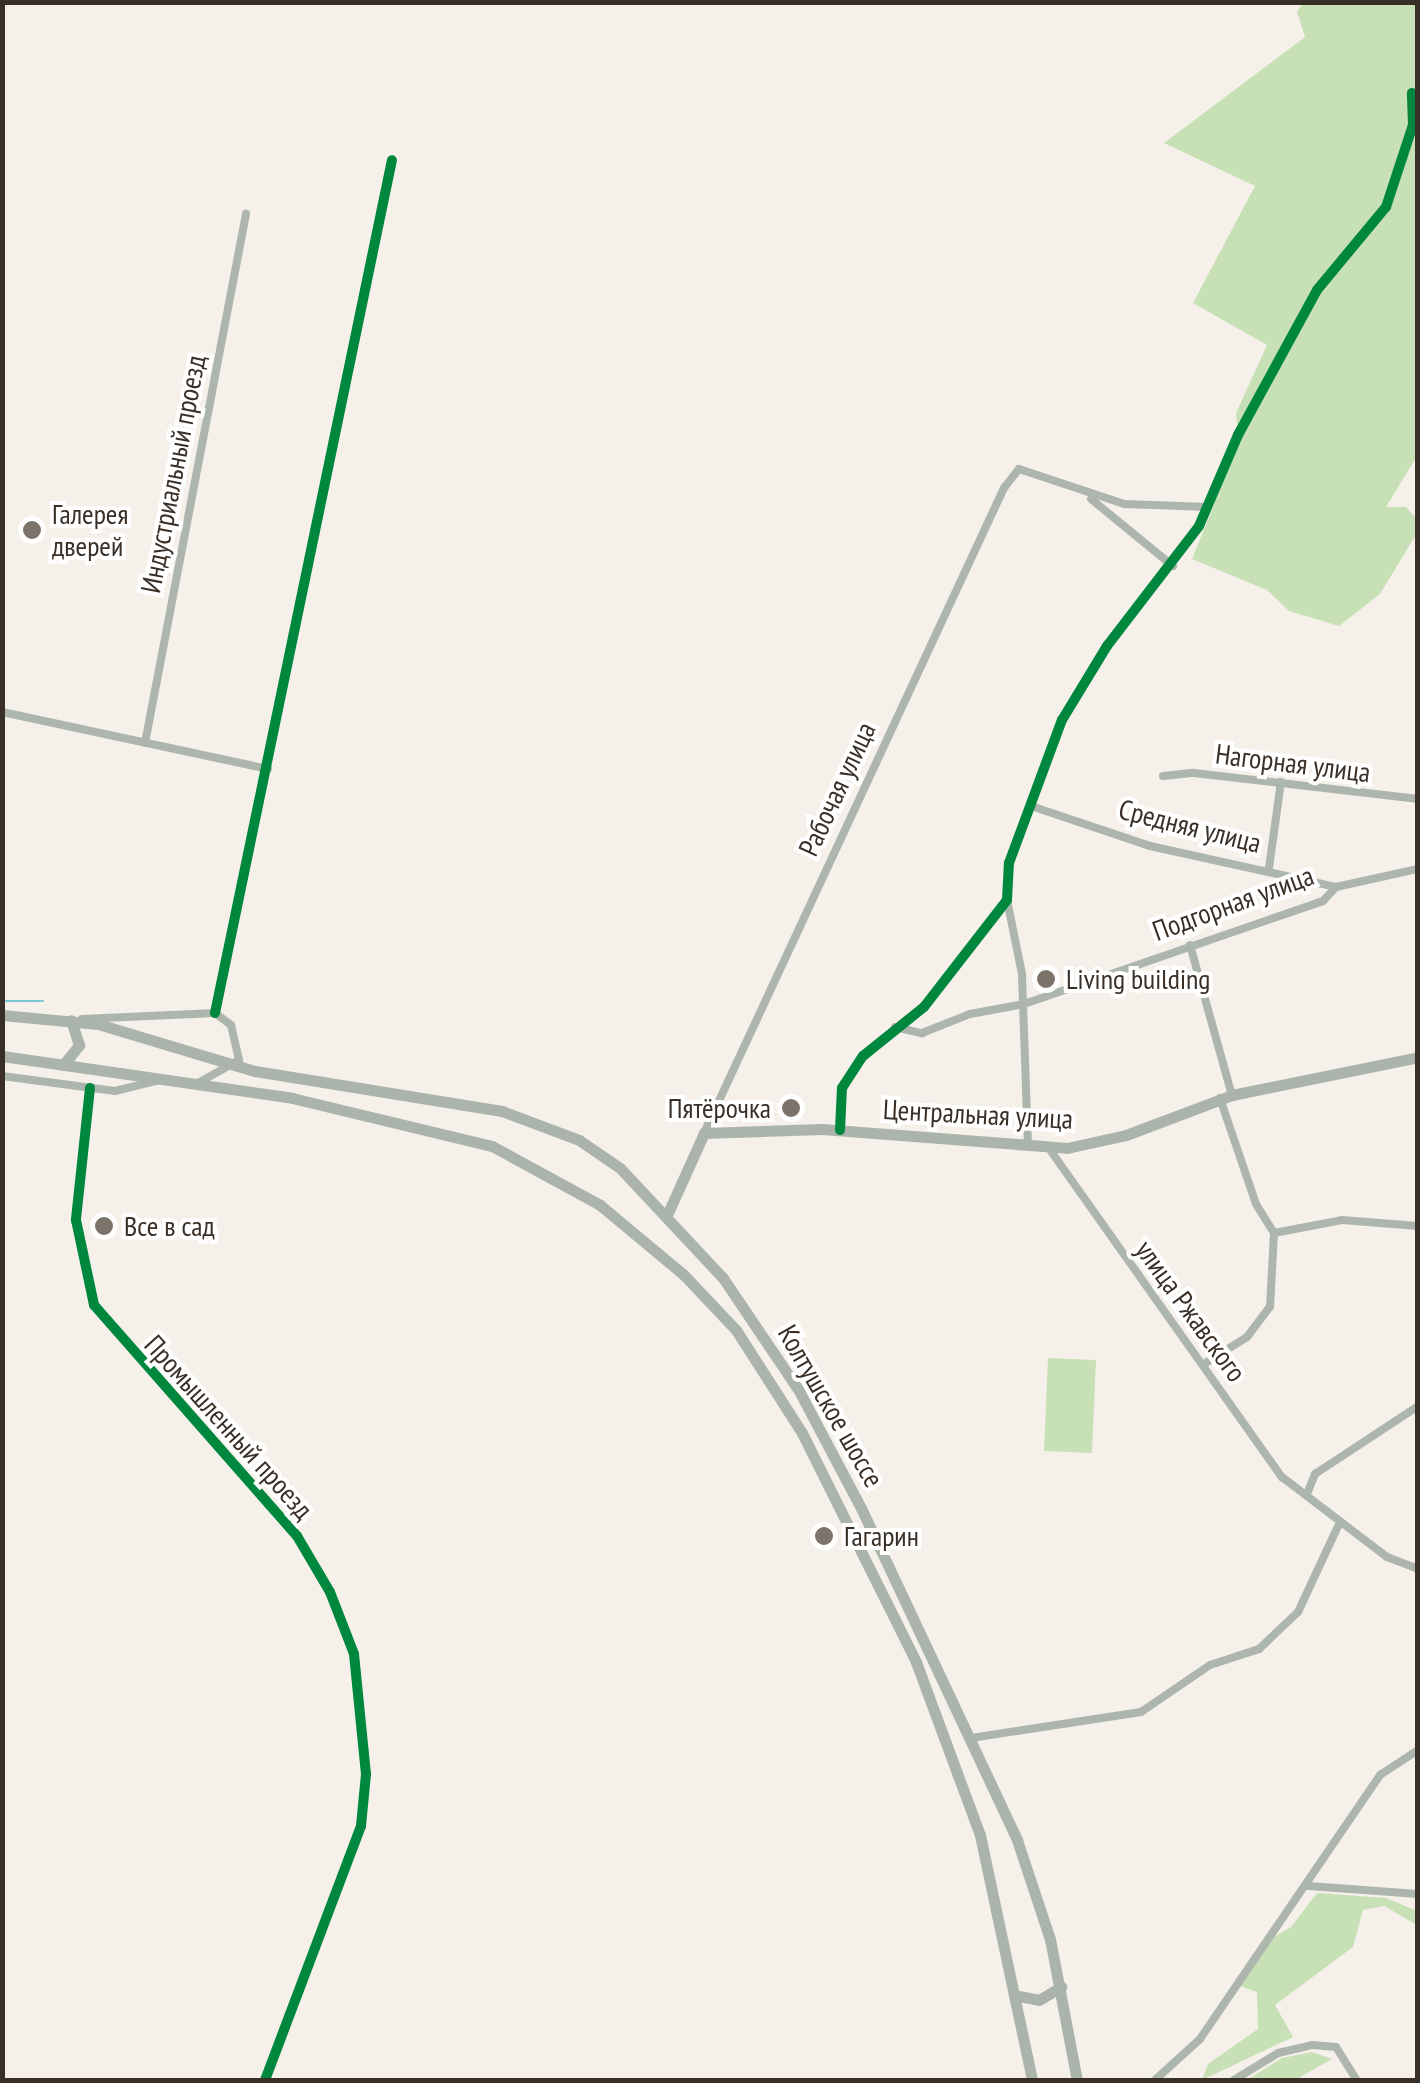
<!DOCTYPE html>
<meta charset="utf-8">
<style>
body{margin:0}
#map{position:relative;width:1420px;height:2083px;overflow:hidden;background:#f6f0ea;font-family:"PT Sans Narrow",sans-serif}
div>[style]{position:absolute}
[style*='--x']{left:calc(var(--x)*1px);top:calc(var(--y)*1px);width:calc(var(--w)*1px);rotate:calc(var(--a)*1deg)}
.green>*{inset:0;background:#c7e0b5}
.stream>*{height:2.5px;margin:-1.25px;padding:0 1.25px;transform-origin:1.25px;border-radius:1.25px;background:#7bc7d1}
.street>*{height:8px;margin:-4px;padding:0 4px;transform-origin:4px;border-radius:4px;background:#acb6ad}
.secondary>*{height:11px;margin:-5.5px;padding:0 5.5px;transform-origin:5.5px;border-radius:5.5px;background:#abb4aa}
.cycleway>*{height:10px;margin:-5px;padding:0 5px;transform-origin:5px;border-radius:5px;background:#00873e}
.dots>*{width:28px;height:28px;translate:-50% -50%;box-sizing:border-box;border:5px solid #fff;border-radius:50%}
span{translate:-50% -50%;white-space:nowrap;text-align:center;line-height:1.15;-webkit-text-stroke:8px #fff;paint-order:stroke}
.street-label{font-size:28px;color:#3a2f26}
.poi-label{font-size:28px;color:#3a2f26}
.left{translate:0 -50%;text-align:left}
.right{translate:-100% -50%;text-align:right}
.frame{position:absolute;inset:0;border:5px solid #3a2f26;pointer-events:none}
</style>
<div id="map">
<div class="green">
<i style="clip-path:polygon(1303px 3px,1417px 3px,1417px 456px,1386px 507px,1406px 507px,1417px 520px,1417px 533px,1380px 594px,1339px 626px,1289px 611px,1267px 590px,1192px 559px,1239px 443px,1236px 413px,1267px 345px,1193px 303px,1255px 186px,1164px 143px,1305px 37px,1297px 12px)"></i>
<i style="clip-path:polygon(1048px 1358px,1096px 1360px,1092px 1453px,1044px 1451px)"></i>
<i style="clip-path:polygon(1317px 1893px,1386px 1898px,1417px 1911px,1417px 1925px,1384px 1906px,1363px 1910px,1353px 1947px,1275px 2005px,1293px 2037px,1202px 2080px,1208px 2064px,1258px 2029px,1257px 1992px,1240px 1986px,1274px 1937px,1291px 1927px)"></i>
<i style="clip-path:polygon(1312px 2052px,1332px 2059px,1295px 2080px,1247px 2080px,1282px 2058px)"></i>
</div>
<div class="stream">
<i style="--x:2;--y:1001;--w:41;--a:0"></i>
</div>
<div class="street">
<i style="--x:1091;--y:499;--w:106;--a:39.3"></i>
<i style="--x:2;--y:712;--w:272;--a:12.1"></i>
<i style="--x:145;--y:743;--w:539;--a:-79.19"></i>
<i style="--x:1163;--y:776;--w:31;--a:-6"></i>
<i style="--x:1194;--y:773;--w:226;--a:6.6"></i>
<i style="--x:1034;--y:807;--w:122;--a:18.6"></i>
<i style="--x:1150;--y:846;--w:190;--a:12.4"></i>
<i style="--x:1269;--y:868;--w:87;--a:-82.1"></i>
<i style="--x:1007;--y:900;--w:76;--a:78.5"></i>
<i style="--x:1022;--y:974;--w:172;--a:88"></i>
<i style="--x:1190;--y:945;--w:156;--a:74.4"></i>
<i style="--x:215;--y:1013;--w:871;--a:-78.28"></i>
<i style="--x:82;--y:1019;--w:133;--a:-2.6"></i>
<i style="--x:215;--y:1013;--w:20;--a:37"></i>
<i style="--x:231;--y:1025;--w:36;--a:77"></i>
<i style="--x:239;--y:1060;--w:45;--a:150.6"></i>
<i style="--x:895;--y:1027;--w:28;--a:13"></i>
<i style="--x:922;--y:1033;--w:52;--a:-21.6"></i>
<i style="--x:970;--y:1014;--w:55;--a:-10.5"></i>
<i style="--x:1024;--y:1004;--w:316;--a:-19"></i>
<i style="--x:1323;--y:901;--w:19;--a:-47"></i>
<i style="--x:1336;--y:887;--w:84;--a:-12.4"></i>
<i style="--x:2;--y:1076;--w:114;--a:7.6"></i>
<i style="--x:115;--y:1091;--w:46;--a:-13.7"></i>
<i style="--x:90;--y:1088;--w:133;--a:96.1"></i>
<i style="--x:76;--y:1220;--w:87;--a:78"></i>
<i style="--x:94;--y:1305;--w:308;--a:48.7"></i>
<i style="--x:297;--y:1536;--w:65;--a:59.5"></i>
<i style="--x:330;--y:1592;--w:66;--a:68.8"></i>
<i style="--x:354;--y:1654;--w:121;--a:84.3"></i>
<i style="--x:366;--y:1774;--w:52;--a:95.5"></i>
<i style="--x:361;--y:1826;--w:272;--a:110.7"></i>
<i style="--x:840;--y:1130;--w:42;--a:-87.3"></i>
<i style="--x:842;--y:1088;--w:38;--a:-57"></i>
<i style="--x:863;--y:1056;--w:78;--a:-38.8"></i>
<i style="--x:924;--y:1007;--w:135;--a:-52.2"></i>
<i style="--x:1007;--y:900;--w:37;--a:-87"></i>
<i style="--x:1009;--y:863;--w:153;--a:-69.7"></i>
<i style="--x:1062;--y:720;--w:87;--a:-58.7"></i>
<i style="--x:1107;--y:646;--w:151;--a:-52.5"></i>
<i style="--x:1199;--y:526;--w:99;--a:-66.8"></i>
<i style="--x:1238;--y:435;--w:165;--a:-61.4"></i>
<i style="--x:1317;--y:290;--w:108;--a:-50.3"></i>
<i style="--x:1386;--y:207;--w:86;--a:-71.8"></i>
<i style="--x:1413;--y:125;--w:32;--a:-92"></i>
<i style="--x:704;--y:1133;--w:711;--a:-65.06"></i>
<i style="--x:1004;--y:488;--w:24;--a:-52"></i>
<i style="--x:1019;--y:469;--w:111;--a:18.4"></i>
<i style="--x:1124;--y:504;--w:84;--a:2"></i>
<i style="--x:1048;--y:1147;--w:405;--a:54.7"></i>
<i style="--x:1282;--y:1477;--w:132;--a:37.3"></i>
<i style="--x:1387;--y:1557;--w:33;--a:21"></i>
<i style="--x:1274;--y:1233;--w:69;--a:-10.8"></i>
<i style="--x:1342;--y:1220;--w:76;--a:4.5"></i>
<i style="--x:1204;--y:1364;--w:51;--a:-32.1"></i>
<i style="--x:1247;--y:1337;--w:38;--a:-53"></i>
<i style="--x:1270;--y:1307;--w:74;--a:-86.9"></i>
<i style="--x:1274;--y:1233;--w:34;--a:-122"></i>
<i style="--x:1256;--y:1204;--w:112;--a:-108.8"></i>
<i style="--x:1307;--y:1494;--w:22;--a:-68"></i>
<i style="--x:1315;--y:1474;--w:123;--a:-33.4"></i>
<i style="--x:971;--y:1738;--w:172;--a:-8.7"></i>
<i style="--x:1141;--y:1712;--w:83;--a:-34.3"></i>
<i style="--x:1210;--y:1665;--w:52;--a:-18.1"></i>
<i style="--x:1259;--y:1649;--w:54;--a:-43.5"></i>
<i style="--x:1298;--y:1612;--w:99;--a:-65"></i>
<i style="--x:1309;--y:1886;--w:109;--a:4.2"></i>
<i style="--x:1155;--y:2080;--w:61;--a:-42.3"></i>
<i style="--x:1200;--y:2039;--w:320;--a:-55.7"></i>
<i style="--x:1380;--y:1775;--w:45;--a:-33.3"></i>
<i style="--x:1234;--y:2080;--w:52;--a:-31.5"></i>
<i style="--x:1278;--y:2053;--w:35;--a:-13"></i>
<i style="--x:1312;--y:2045;--w:24;--a:5"></i>
<i style="--x:1336;--y:2047;--w:39;--a:58"></i>
</div>
<div class="secondary">
<i style="--x:2;--y:1015;--w:96;--a:5.4"></i>
<i style="--x:98;--y:1024;--w:164;--a:16.7"></i>
<i style="--x:255;--y:1071;--w:250;--a:9.2"></i>
<i style="--x:502;--y:1111;--w:82;--a:20.6"></i>
<i style="--x:579;--y:1140;--w:50;--a:34.3"></i>
<i style="--x:620;--y:1168;--w:151;--a:46.9"></i>
<i style="--x:723;--y:1278;--w:134;--a:56"></i>
<i style="--x:798;--y:1389;--w:135;--a:62.1"></i>
<i style="--x:861;--y:1508;--w:367;--a:64.8"></i>
<i style="--x:1017;--y:1840;--w:104;--a:71.6"></i>
<i style="--x:1050;--y:1939;--w:144;--a:79.2"></i>
<i style="--x:2;--y:1056;--w:293;--a:8.2"></i>
<i style="--x:292;--y:1098;--w:206;--a:13.5"></i>
<i style="--x:492;--y:1146;--w:123;--a:28.6"></i>
<i style="--x:600;--y:1205;--w:109;--a:39.8"></i>
<i style="--x:684;--y:1275;--w:76;--a:46.6"></i>
<i style="--x:736;--y:1330;--w:122;--a:57.3"></i>
<i style="--x:802;--y:1433;--w:256;--a:63.5"></i>
<i style="--x:916;--y:1662;--w:184;--a:69.7"></i>
<i style="--x:980;--y:1835;--w:250;--a:78"></i>
<i style="--x:63;--y:1065;--w:26;--a:-51"></i>
<i style="--x:79;--y:1045;--w:26;--a:-108"></i>
<i style="--x:667;--y:1215;--w:90;--a:-65.7"></i>
<i style="--x:704;--y:1133;--w:118;--a:-1.9"></i>
<i style="--x:822;--y:1129;--w:246;--a:4.4"></i>
<i style="--x:1067;--y:1148;--w:60;--a:-12.4"></i>
<i style="--x:1126;--y:1135;--w:113;--a:-20.7"></i>
<i style="--x:1232;--y:1095;--w:190;--a:-11.5"></i>
<i style="--x:1014;--y:1995;--w:25;--a:11"></i>
<i style="--x:1039;--y:2000;--w:26;--a:-31"></i>
</div>
<div class="cycleway">
<i style="--x:215;--y:1013;--w:871;--a:-78.28"></i>
<i style="--x:90;--y:1088;--w:133;--a:96.1"></i>
<i style="--x:76;--y:1220;--w:87;--a:78"></i>
<i style="--x:94;--y:1305;--w:308;--a:48.7"></i>
<i style="--x:297;--y:1536;--w:65;--a:59.5"></i>
<i style="--x:330;--y:1592;--w:66;--a:68.8"></i>
<i style="--x:354;--y:1654;--w:121;--a:84.3"></i>
<i style="--x:366;--y:1774;--w:52;--a:95.5"></i>
<i style="--x:361;--y:1826;--w:272;--a:110.7"></i>
<i style="--x:840;--y:1130;--w:42;--a:-87.3"></i>
<i style="--x:842;--y:1088;--w:38;--a:-57"></i>
<i style="--x:863;--y:1056;--w:78;--a:-38.8"></i>
<i style="--x:924;--y:1007;--w:135;--a:-52.2"></i>
<i style="--x:1007;--y:900;--w:37;--a:-87"></i>
<i style="--x:1009;--y:863;--w:153;--a:-69.7"></i>
<i style="--x:1062;--y:720;--w:87;--a:-58.7"></i>
<i style="--x:1107;--y:646;--w:151;--a:-52.5"></i>
<i style="--x:1199;--y:526;--w:99;--a:-66.8"></i>
<i style="--x:1238;--y:435;--w:165;--a:-61.4"></i>
<i style="--x:1317;--y:290;--w:108;--a:-50.3"></i>
<i style="--x:1386;--y:207;--w:86;--a:-71.8"></i>
<i style="--x:1413;--y:125;--w:32;--a:-92"></i>
</div>
<div class="dots">
<i style="left:32px;top:530px;background:#7c736b"></i>
<i style="left:1046px;top:979px;background:#7c736b"></i>
<i style="left:791px;top:1108px;background:#7c736b"></i>
<i style="left:104px;top:1226px;background:#7c736b"></i>
<i style="left:824px;top:1536px;background:#7c736b"></i>
</div>
<div class="street-label">
<span style="left:173px;top:474px;rotate:-79deg">Индустриальный проезд</span>
<span style="left:1293px;top:763px;rotate:7deg">Нагорная улица</span>
<span style="left:837px;top:789px;rotate:-65deg">Рабочая улица</span>
<span style="left:1190px;top:826px;rotate:14deg">Средняя улица</span>
<span style="left:1233px;top:903px;rotate:-20deg">Подгорная улица</span>
<span style="left:978px;top:1114px;rotate:3deg">Центральная улица</span>
<span style="left:1191px;top:1311px;rotate:54deg">улица Ржавского</span>
<span style="left:831px;top:1406px;rotate:60deg">Колтушское шоссе</span>
<span style="left:229px;top:1427px;rotate:48deg">Промышленный проезд</span>
</div>
<div class="poi-label">
<span class="left" style="left:52px;top:530px">Галерея<br>дверей</span>
<span class="left" style="left:1066px;top:979px">Living building</span>
<span class="right" style="left:771px;top:1108px">Пятёрочка</span>
<span class="left" style="left:124px;top:1226px">Все в сад</span>
<span class="left" style="left:844px;top:1536px">Гагарин</span>
</div>
<div class="frame"></div>
</div>
